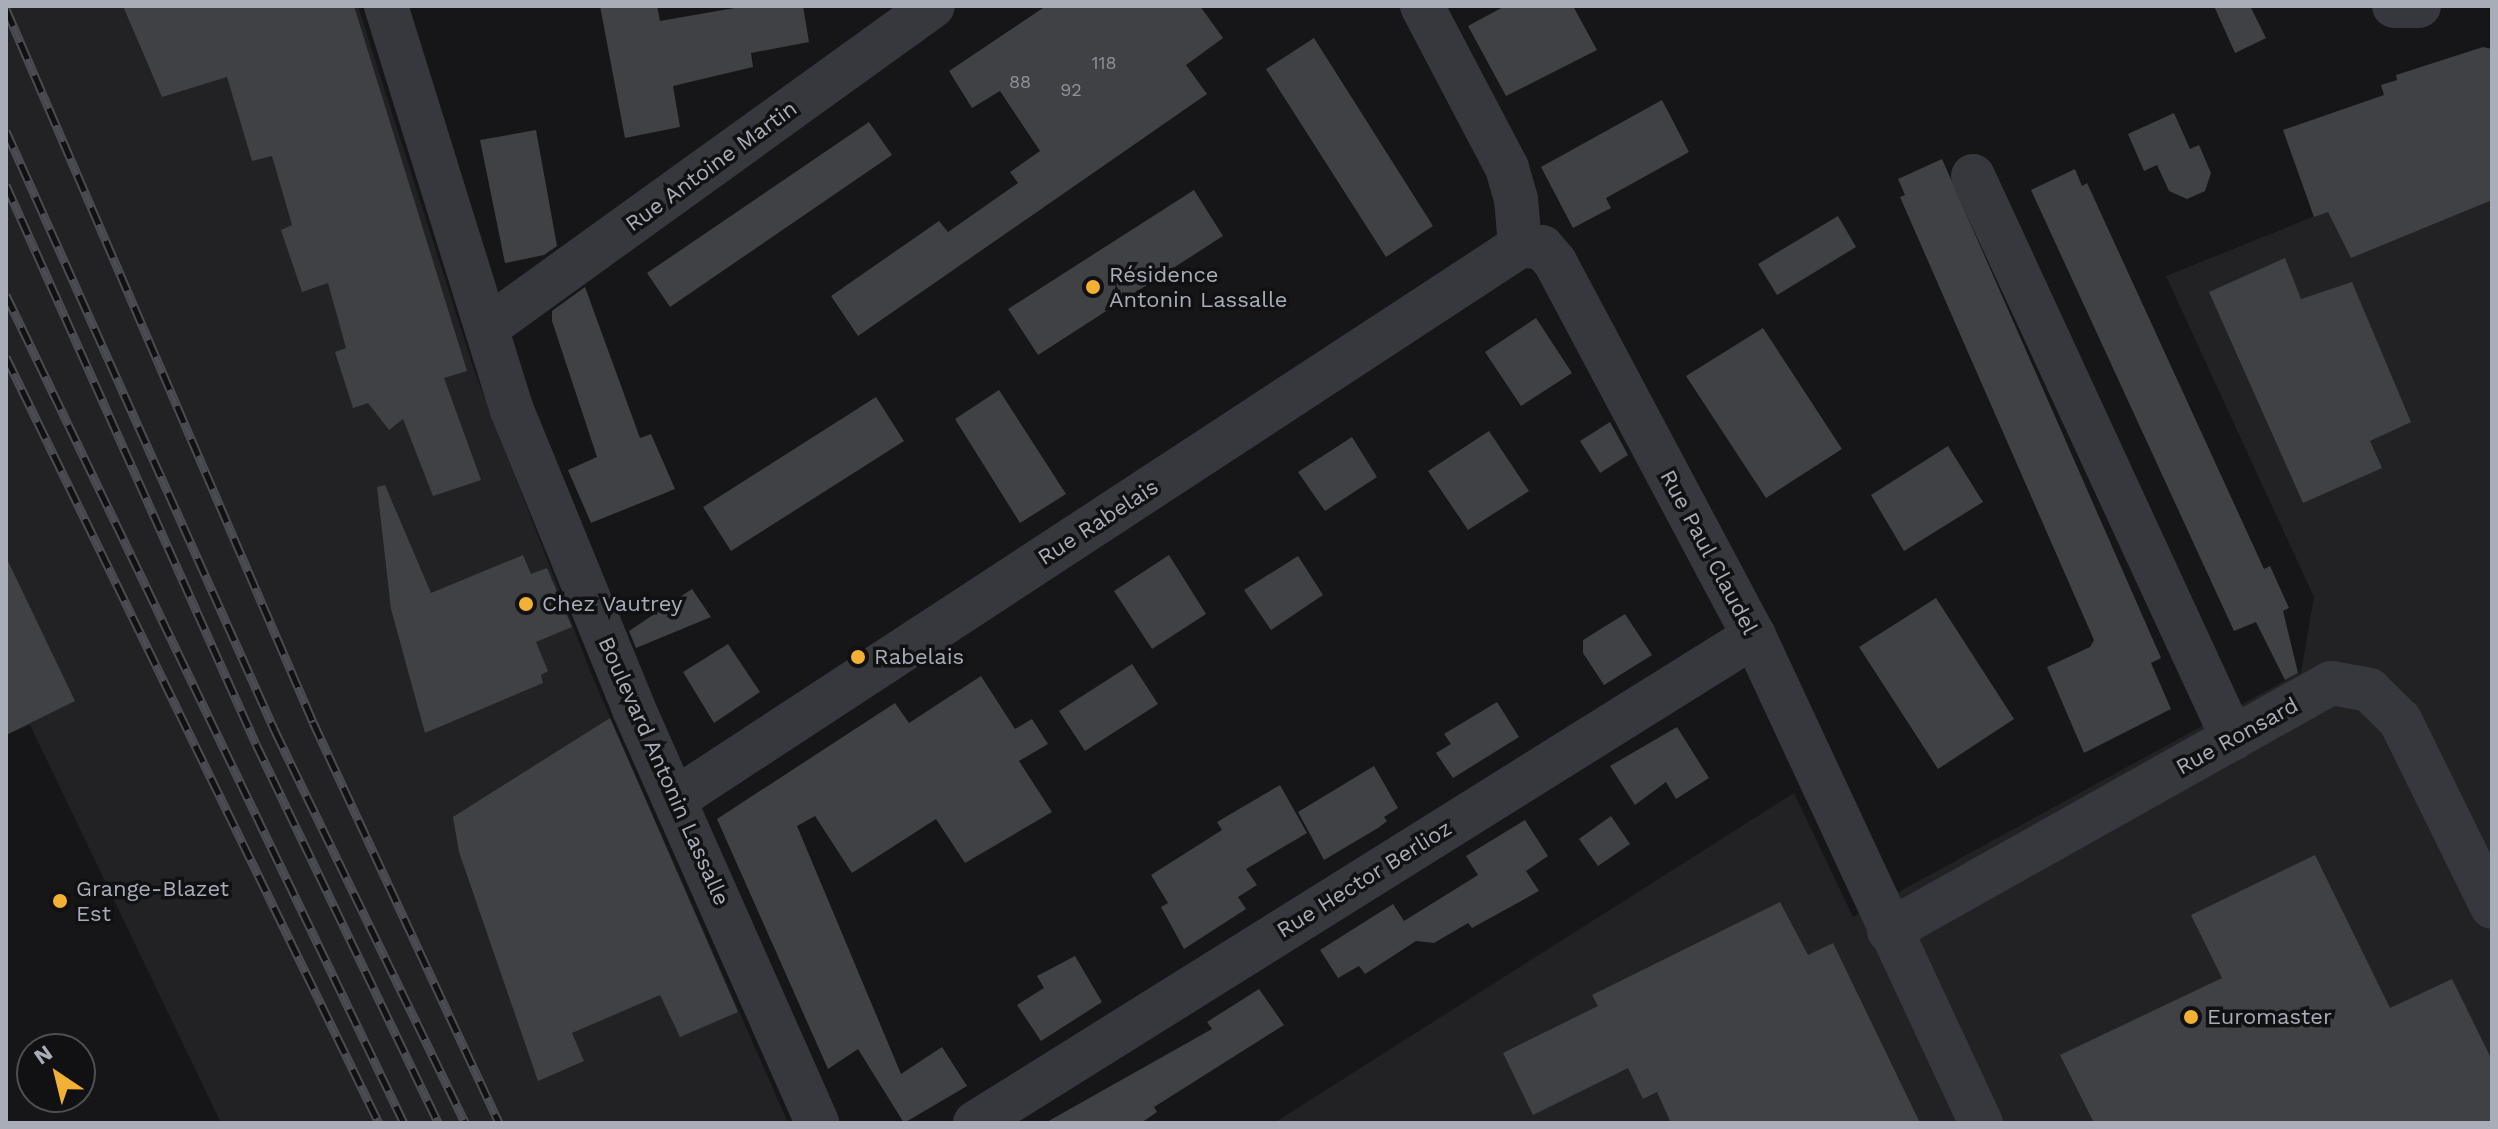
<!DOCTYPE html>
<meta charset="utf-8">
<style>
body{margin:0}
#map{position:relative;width:2498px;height:1129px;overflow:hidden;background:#161618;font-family:"Work Sans",sans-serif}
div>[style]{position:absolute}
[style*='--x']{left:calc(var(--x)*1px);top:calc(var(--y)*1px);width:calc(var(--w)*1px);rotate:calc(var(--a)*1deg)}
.built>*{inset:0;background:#222225}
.building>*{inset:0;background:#404145}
.minor>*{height:44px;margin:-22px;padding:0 22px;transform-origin:22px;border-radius:22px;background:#37383d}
.rail>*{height:9px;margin-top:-4.5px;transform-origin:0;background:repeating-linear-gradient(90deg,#111113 0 18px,#4a4c52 0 36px);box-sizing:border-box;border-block:2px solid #4a4c52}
.dots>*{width:22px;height:22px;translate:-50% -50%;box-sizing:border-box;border:4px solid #111113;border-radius:50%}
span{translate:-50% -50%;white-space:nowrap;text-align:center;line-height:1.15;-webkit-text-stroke:7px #111113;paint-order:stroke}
.number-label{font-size:18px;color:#8e929b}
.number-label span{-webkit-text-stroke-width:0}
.street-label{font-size:22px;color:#a8adb8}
.poi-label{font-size:22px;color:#a8adb8}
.left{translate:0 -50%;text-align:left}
.frame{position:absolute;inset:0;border:8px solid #a8adb8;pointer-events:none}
.north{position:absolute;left:16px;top:1033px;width:80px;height:80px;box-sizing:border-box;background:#111113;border:2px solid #4d4f55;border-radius:50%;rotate:325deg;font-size:22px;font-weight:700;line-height:32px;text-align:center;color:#a8adb8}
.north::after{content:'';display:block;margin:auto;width:28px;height:36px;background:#f2b134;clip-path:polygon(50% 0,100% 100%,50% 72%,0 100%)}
</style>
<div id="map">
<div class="built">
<i style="clip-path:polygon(6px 6px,358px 6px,474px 370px,592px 676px,788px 1123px,221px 1123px,30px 725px,6px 735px)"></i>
<i style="clip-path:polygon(2492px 145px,2492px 1123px,1274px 1123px,1794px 793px,1853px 917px,2301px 672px,2314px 597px,2166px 276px)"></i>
</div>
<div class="building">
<i style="clip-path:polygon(123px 6px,354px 6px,467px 371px,444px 378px,481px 480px,433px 496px,403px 419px,389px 430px,368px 403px,353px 408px,335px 352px,346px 348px,328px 283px,302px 292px,281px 230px,292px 225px,272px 156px,252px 161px,227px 77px,162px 97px)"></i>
<i style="clip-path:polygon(600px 6px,657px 6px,660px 21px,746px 6px,803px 6px,809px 42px,751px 53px,753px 67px,673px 86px,680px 127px,625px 138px)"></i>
<i style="clip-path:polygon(1046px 6px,1200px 6px,1223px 38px,1186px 65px,1207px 94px,858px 336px,831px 296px,939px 221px,948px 232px,1018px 183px,1010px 172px,1040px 151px,1000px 91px,972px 108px,949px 71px)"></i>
<i style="clip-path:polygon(1505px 6px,1573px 6px,1597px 50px,1506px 96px,1468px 26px)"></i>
<i style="clip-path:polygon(2214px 6px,2250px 6px,2266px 38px,2235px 53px)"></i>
<i style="clip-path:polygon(1314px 38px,1433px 226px,1386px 257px,1266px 69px)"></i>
<i style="clip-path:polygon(2483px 47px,2492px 49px,2492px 200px,2351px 258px,2328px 212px,2314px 217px,2283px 130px,2384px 95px,2381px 85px,2397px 80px,2396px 75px)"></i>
<i style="clip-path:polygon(1662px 100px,1689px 152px,1606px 198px,1611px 208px,1573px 228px,1541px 167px)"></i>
<i style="clip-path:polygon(2174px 113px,2190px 149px,2199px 145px,2211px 173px,2205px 191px,2187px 199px,2169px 191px,2157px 165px,2144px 171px,2128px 134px)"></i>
<i style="clip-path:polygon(869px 122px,892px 155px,670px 307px,647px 273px)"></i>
<i style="clip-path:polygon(536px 130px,557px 246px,544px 255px,505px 263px,480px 140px)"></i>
<i style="clip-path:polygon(1942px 159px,2161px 658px,2151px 663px,2171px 709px,2084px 753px,2047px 667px,2090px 647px,2094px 640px,1900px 197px,1905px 195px,1898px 179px)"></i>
<i style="clip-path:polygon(2075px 169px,2082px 186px,2087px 183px,2264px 569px,2270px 566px,2289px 608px,2283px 611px,2298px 673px,2285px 680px,2256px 622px,2234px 631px,2031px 190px)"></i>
<i style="clip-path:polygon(1194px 190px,1223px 236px,1038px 355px,1008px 309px)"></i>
<i style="clip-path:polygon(1838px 216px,1856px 247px,1777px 295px,1758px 264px)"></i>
<i style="clip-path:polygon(2285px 258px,2301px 299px,2352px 282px,2411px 422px,2370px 441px,2382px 468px,2303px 503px,2209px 292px)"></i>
<i style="clip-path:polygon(585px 287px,640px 438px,651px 434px,675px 489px,591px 523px,568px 470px,597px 457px,552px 321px,552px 311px)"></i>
<i style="clip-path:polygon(1536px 318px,1572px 373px,1521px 406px,1485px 352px)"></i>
<i style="clip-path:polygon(1763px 328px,1842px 449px,1766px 498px,1686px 376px)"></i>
<i style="clip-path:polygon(999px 390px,1066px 494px,1020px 523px,955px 419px)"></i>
<i style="clip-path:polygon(876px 397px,904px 441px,731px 551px,703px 507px)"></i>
<i style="clip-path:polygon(1610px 422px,1628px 455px,1600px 473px,1580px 441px)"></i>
<i style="clip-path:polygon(1489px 431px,1529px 491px,1468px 530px,1428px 471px)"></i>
<i style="clip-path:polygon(1352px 437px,1377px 477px,1325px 511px,1298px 472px)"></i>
<i style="clip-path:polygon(1948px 446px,1983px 502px,1904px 551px,1871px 495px)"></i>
<i style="clip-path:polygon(385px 485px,431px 593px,523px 555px,531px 574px,547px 568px,572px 627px,536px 642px,548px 671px,541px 675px,543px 683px,425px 733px,391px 609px,377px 487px)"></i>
<i style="clip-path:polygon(1169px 555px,1206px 614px,1152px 649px,1114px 591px)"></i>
<i style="clip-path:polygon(1298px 556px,1323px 595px,1271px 630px,1244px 590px)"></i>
<i style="clip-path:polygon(6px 557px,75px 701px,6px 735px)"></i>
<i style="clip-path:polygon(692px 589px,711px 617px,636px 648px,629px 631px)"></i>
<i style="clip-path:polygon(1936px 598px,2014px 719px,1938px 769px,1859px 647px)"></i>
<i style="clip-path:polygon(1625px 614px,1652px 655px,1604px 685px,1583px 653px,1583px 640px)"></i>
<i style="clip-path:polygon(728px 644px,760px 692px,714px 723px,683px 672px)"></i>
<i style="clip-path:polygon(1132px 664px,1158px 704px,1085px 751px,1059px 711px)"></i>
<i style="clip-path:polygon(981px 676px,1015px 729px,1032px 719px,1048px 744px,1019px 761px,1052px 812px,965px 863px,936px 819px,852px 873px,815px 816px,797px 826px,901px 1074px,942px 1047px,967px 1086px,904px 1123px,858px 1049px,828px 1069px,717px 819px,895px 703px,909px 723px)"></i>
<i style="clip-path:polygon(1497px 702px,1519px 737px,1453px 778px,1436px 753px,1451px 744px,1444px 734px)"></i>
<i style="clip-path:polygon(610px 718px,738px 1012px,680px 1037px,660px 995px,572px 1033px,584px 1061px,538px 1081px,459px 852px,453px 817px)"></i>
<i style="clip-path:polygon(1677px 727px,1709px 778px,1676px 799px,1666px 782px,1635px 805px,1610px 766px)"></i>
<i style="clip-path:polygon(1374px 766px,1398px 808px,1384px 817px,1387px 821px,1378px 828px,1324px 860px,1298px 812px)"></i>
<i style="clip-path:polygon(1280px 785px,1307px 833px,1246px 869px,1257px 885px,1238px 897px,1246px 909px,1184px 949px,1161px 907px,1168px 903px,1151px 875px,1222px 830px,1217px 822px)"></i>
<i style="clip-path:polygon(1611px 816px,1630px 844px,1598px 866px,1579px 839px)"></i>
<i style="clip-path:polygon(1525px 820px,1548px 856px,1526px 871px,1539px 891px,1472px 928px,1468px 923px,1434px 943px,1416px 941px,1365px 974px,1359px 966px,1338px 978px,1320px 950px,1393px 904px,1404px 921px,1478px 875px,1466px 856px)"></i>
<i style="clip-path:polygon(2315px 855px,2390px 1008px,2452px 979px,2492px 1060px,2492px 1123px,2094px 1123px,2060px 1055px,2222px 978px,2191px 915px)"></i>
<i style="clip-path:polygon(1780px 902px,1808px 955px,1833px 943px,1920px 1123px,1671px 1123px,1657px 1092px,1643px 1099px,1628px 1068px,1533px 1115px,1503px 1053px,1598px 1006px,1592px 995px)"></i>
<i style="clip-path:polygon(1075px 956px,1102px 1002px,1041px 1041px,1017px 1005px,1044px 988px,1037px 976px)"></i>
<i style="clip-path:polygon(1259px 989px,1284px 1025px,1154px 1107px,1157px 1112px,1141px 1123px,1045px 1123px,1212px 1029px,1207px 1022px)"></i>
</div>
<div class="minor">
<i style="--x:386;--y:6;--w:423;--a:72.7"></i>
<i style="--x:512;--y:410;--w:321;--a:67.8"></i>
<i style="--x:633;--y:707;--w:455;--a:66.1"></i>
<i style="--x:1422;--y:6;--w:183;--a:62.3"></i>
<i style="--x:1507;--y:168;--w:32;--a:74"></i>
<i style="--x:1516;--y:199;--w:47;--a:85.1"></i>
<i style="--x:2394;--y:6;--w:25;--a:0"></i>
<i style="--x:1973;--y:176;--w:620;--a:65.21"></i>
<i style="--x:1520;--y:246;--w:22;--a:3"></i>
<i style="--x:1542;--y:247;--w:20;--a:49"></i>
<i style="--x:1555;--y:262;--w:424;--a:62"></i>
<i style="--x:1754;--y:636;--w:537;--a:65.01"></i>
<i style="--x:489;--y:326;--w:547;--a:-35.78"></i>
<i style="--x:677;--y:798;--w:1008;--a:-33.22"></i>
<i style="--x:1889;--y:931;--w:507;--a:-29.3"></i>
<i style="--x:2331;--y:683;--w:39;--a:10"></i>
<i style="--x:2369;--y:690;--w:43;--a:44.1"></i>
<i style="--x:2400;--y:720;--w:208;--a:63.8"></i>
<i style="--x:975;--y:1123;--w:919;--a:-32.01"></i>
</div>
<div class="rail">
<i style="--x:6;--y:9;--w:776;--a:66.7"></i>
<i style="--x:313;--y:722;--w:442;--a:65.1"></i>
<i style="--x:6;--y:131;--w:658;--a:65.85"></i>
<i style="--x:275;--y:731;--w:436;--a:64.1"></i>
<i style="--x:6;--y:185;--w:612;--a:65.9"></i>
<i style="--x:256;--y:744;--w:420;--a:64.3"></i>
<i style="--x:6;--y:295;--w:919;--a:64.33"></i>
<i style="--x:6;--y:357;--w:852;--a:64.04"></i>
</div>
<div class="dots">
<i style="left:1093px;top:287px;background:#f2b134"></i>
<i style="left:526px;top:604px;background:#f2b134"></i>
<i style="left:858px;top:657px;background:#f2b134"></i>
<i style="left:60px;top:901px;background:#f2b134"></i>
<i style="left:2191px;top:1017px;background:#f2b134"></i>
</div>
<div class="number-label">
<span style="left:1104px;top:63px">118</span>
<span style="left:1020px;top:82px">88</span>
<span style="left:1071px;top:90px">92</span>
</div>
<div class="street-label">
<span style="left:711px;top:166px;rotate:-36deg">Rue Antoine Martin</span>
<span style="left:1098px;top:522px;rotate:-33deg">Rue Rabelais</span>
<span style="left:1709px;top:552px;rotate:62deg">Rue Paul Claudel</span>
<span style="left:2237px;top:736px;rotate:-29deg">Rue Ronsard</span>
<span style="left:664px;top:771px;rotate:66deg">Boulevard Antonin Lassalle</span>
<span style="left:1364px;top:879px;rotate:-32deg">Rue Hector Berlioz</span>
</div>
<div class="poi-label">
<span class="left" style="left:1109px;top:287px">Résidence<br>Antonin Lassalle</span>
<span class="left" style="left:542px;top:604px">Chez Vautrey</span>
<span class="left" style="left:874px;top:657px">Rabelais</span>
<span class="left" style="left:76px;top:901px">Grange-Blazet<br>Est</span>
<span class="left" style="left:2207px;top:1017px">Euromaster</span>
</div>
<div class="frame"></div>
<div class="north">N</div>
</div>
